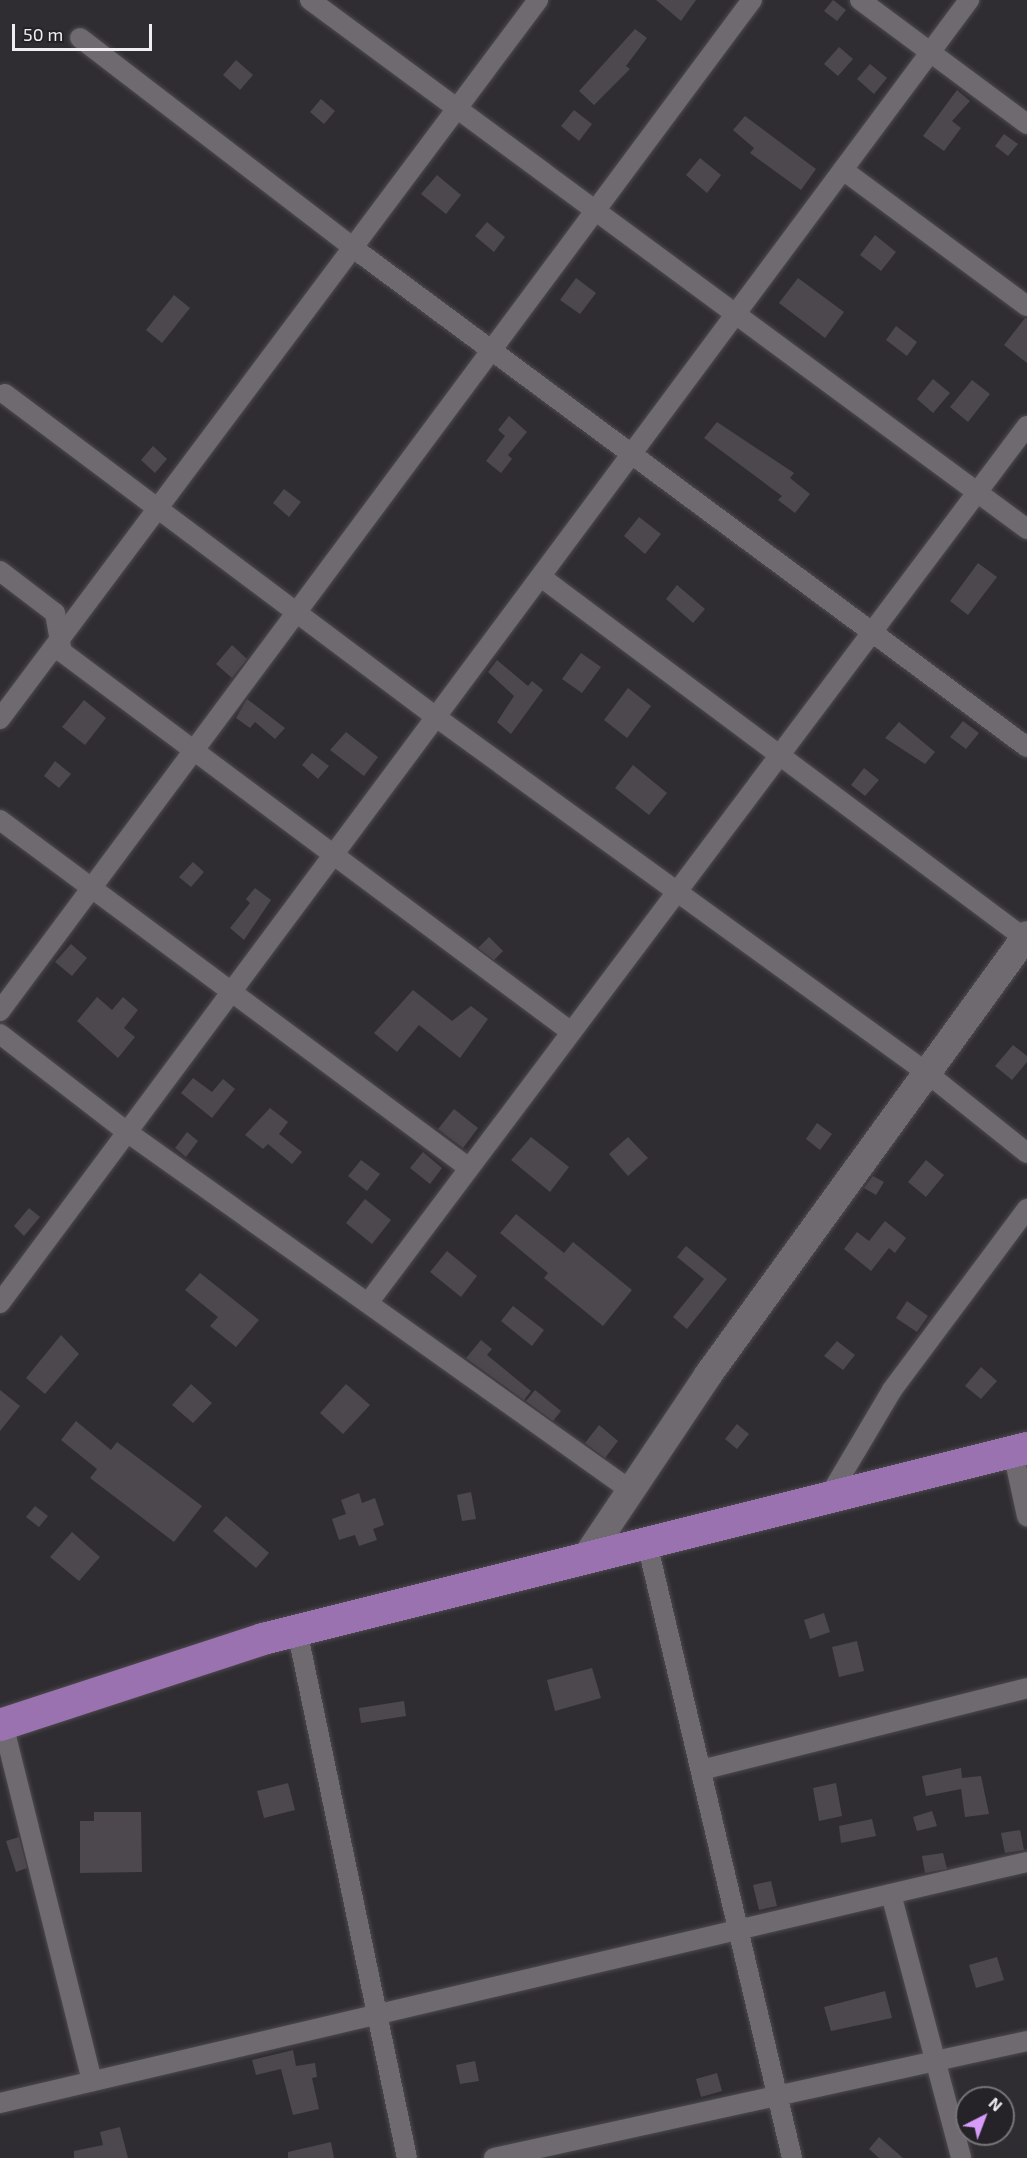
<!DOCTYPE html>
<style>
body{margin:0}
#map{position:relative;width:1027px;height:2158px;overflow:hidden;background:#302d32;font-family:"Exo 2",sans-serif}
div>[style]{position:absolute}
[style*='--x']{left:calc(var(--x)*1px);top:calc(var(--y)*1px);width:calc(var(--w)*1px);rotate:calc(var(--a)*1deg)}
.building>*{inset:0;background:#4c484e}
.roads{filter:drop-shadow(0 0 2px #4c494e) drop-shadow(0 0 2px #4c494e)}
.street>*{height:20px;margin:-10px;padding:0 10px;transform-origin:10px;border-radius:10px;background:#6e6a70}
.secondary>*{height:28px;margin:-14px;padding:0 14px;transform-origin:14px;border-radius:14px;background:#6e6a70}
.primary>*{height:32px;margin:-16px;padding:0 16px;transform-origin:16px;border-radius:16px;background:#9a72b0}
span{translate:-50% -50%;white-space:nowrap;text-align:center;line-height:1.15;-webkit-text-stroke:4.5px #262328;paint-order:stroke}
.north{position:absolute;left:955px;top:2086px;width:60px;height:60px;box-sizing:border-box;background:#262328;border:2px solid #777478;border-radius:50%;rotate:42deg;font-size:16px;font-weight:700;line-height:24px;text-align:center;color:#f0eef1}
.north::after{content:'';display:block;margin:auto;width:21px;height:27px;background:#d79bf9;clip-path:polygon(50% 0,100% 100%,50% 72%,0 100%)}
.scale{position:absolute;left:12px;top:24px;width:140px;height:27px;box-sizing:border-box;border:3px solid #f0eef1;border-top:0;padding-left:8px;font-size:18px;line-height:21px;white-space:nowrap;color:#f0eef1;-webkit-text-stroke:4px #262328;paint-order:stroke}
</style>
<div id="map">
<div class="building">
<i style="clip-path:polygon(656px 0,696px 0,681px 21px)"></i>
<i style="clip-path:polygon(833px 0,846px 10px,837px 21px,824px 11px)"></i>
<i style="clip-path:polygon(635px 29px,647px 38px,626px 66px,630px 69px,594px 105px,579px 91px)"></i>
<i style="clip-path:polygon(839px 47px,853px 59px,838px 76px,824px 64px)"></i>
<i style="clip-path:polygon(236px 60px,253px 75px,240px 90px,223px 75px)"></i>
<i style="clip-path:polygon(870px 64px,887px 78px,874px 94px,857px 79px)"></i>
<i style="clip-path:polygon(957px 90px,970px 101px,952px 121px,961px 128px,944px 151px,923px 136px)"></i>
<i style="clip-path:polygon(321px 99px,335px 111px,324px 124px,310px 112px)"></i>
<i style="clip-path:polygon(574px 110px,592px 124px,579px 141px,561px 126px)"></i>
<i style="clip-path:polygon(745px 116px,816px 169px,801px 190px,750px 153px,754px 148px,733px 130px)"></i>
<i style="clip-path:polygon(1004px 134px,1018px 144px,1008px 156px,995px 146px)"></i>
<i style="clip-path:polygon(700px 158px,721px 175px,707px 193px,686px 175px)"></i>
<i style="clip-path:polygon(437px 175px,461px 195px,446px 214px,421px 194px)"></i>
<i style="clip-path:polygon(487px 222px,505px 237px,494px 252px,475px 236px)"></i>
<i style="clip-path:polygon(875px 235px,896px 252px,881px 271px,860px 255px)"></i>
<i style="clip-path:polygon(576px 278px,596px 293px,580px 314px,560px 300px)"></i>
<i style="clip-path:polygon(798px 278px,844px 312px,825px 338px,779px 303px)"></i>
<i style="clip-path:polygon(174px 295px,190px 308px,162px 343px,146px 330px)"></i>
<i style="clip-path:polygon(1025px 318px,1027px 318px,1027px 363px,1004px 345px)"></i>
<i style="clip-path:polygon(896px 326px,917px 342px,907px 356px,886px 340px)"></i>
<i style="clip-path:polygon(933px 379px,950px 393px,933px 413px,917px 399px)"></i>
<i style="clip-path:polygon(972px 380px,990px 394px,968px 422px,950px 407px)"></i>
<i style="clip-path:polygon(509px 416px,527px 432px,508px 455px,512px 459px,501px 473px,486px 461px,505px 436px,498px 430px)"></i>
<i style="clip-path:polygon(717px 422px,794px 473px,790px 478px,810px 494px,795px 513px,778px 500px,782px 496px,704px 438px)"></i>
<i style="clip-path:polygon(153px 446px,167px 459px,155px 473px,141px 460px)"></i>
<i style="clip-path:polygon(284px 489px,301px 502px,289px 517px,273px 503px)"></i>
<i style="clip-path:polygon(639px 517px,661px 534px,645px 554px,624px 536px)"></i>
<i style="clip-path:polygon(978px 563px,997px 577px,968px 615px,950px 601px)"></i>
<i style="clip-path:polygon(677px 585px,705px 609px,693px 623px,666px 599px)"></i>
<i style="clip-path:polygon(232px 645px,247px 659px,232px 678px,216px 664px)"></i>
<i style="clip-path:polygon(581px 653px,601px 667px,582px 693px,562px 679px)"></i>
<i style="clip-path:polygon(497px 660px,528px 686px,532px 681px,543px 690px,511px 734px,497px 722px,514px 696px,488px 672px)"></i>
<i style="clip-path:polygon(628px 688px,651px 706px,627px 738px,604px 720px)"></i>
<i style="clip-path:polygon(247px 699px,285px 728px,275px 739px,255px 722px,250px 728px,236px 718px)"></i>
<i style="clip-path:polygon(84px 700px,106px 718px,85px 745px,62px 727px)"></i>
<i style="clip-path:polygon(963px 721px,979px 733px,966px 749px,950px 737px)"></i>
<i style="clip-path:polygon(899px 722px,935px 752px,925px 764px,885px 738px)"></i>
<i style="clip-path:polygon(346px 732px,378px 757px,364px 776px,330px 750px)"></i>
<i style="clip-path:polygon(312px 753px,329px 766px,318px 779px,302px 765px)"></i>
<i style="clip-path:polygon(55px 761px,71px 774px,59px 788px,44px 776px)"></i>
<i style="clip-path:polygon(633px 765px,667px 793px,649px 815px,615px 788px)"></i>
<i style="clip-path:polygon(864px 768px,879px 780px,865px 796px,851px 785px)"></i>
<i style="clip-path:polygon(193px 862px,204px 872px,191px 887px,179px 877px)"></i>
<i style="clip-path:polygon(255px 888px,271px 900px,244px 940px,230px 928px,250px 903px,246px 899px)"></i>
<i style="clip-path:polygon(489px 937px,503px 951px,494px 960px,478px 948px)"></i>
<i style="clip-path:polygon(71px 944px,87px 958px,72px 976px,55px 962px)"></i>
<i style="clip-path:polygon(413px 990px,452px 1021px,471px 1006px,488px 1019px,460px 1058px,419px 1025px,397px 1052px,374px 1033px)"></i>
<i style="clip-path:polygon(97px 997px,112px 1010px,123px 997px,138px 1010px,124px 1028px,135px 1037px,118px 1058px,77px 1021px)"></i>
<i style="clip-path:polygon(1013px 1045px,1027px 1056px,1027px 1062px,1012px 1080px,995px 1066px)"></i>
<i style="clip-path:polygon(193px 1078px,212px 1092px,223px 1079px,235px 1089px,212px 1118px,181px 1093px)"></i>
<i style="clip-path:polygon(270px 1108px,288px 1122px,279px 1134px,302px 1152px,292px 1164px,268px 1144px,263px 1149px,245px 1135px)"></i>
<i style="clip-path:polygon(454px 1109px,478px 1128px,463px 1148px,438px 1129px)"></i>
<i style="clip-path:polygon(817px 1123px,832px 1134px,820px 1150px,806px 1139px)"></i>
<i style="clip-path:polygon(187px 1132px,198px 1141px,186px 1157px,175px 1148px)"></i>
<i style="clip-path:polygon(531px 1137px,569px 1167px,550px 1192px,511px 1160px)"></i>
<i style="clip-path:polygon(628px 1137px,648px 1158px,628px 1176px,609px 1154px)"></i>
<i style="clip-path:polygon(423px 1152px,442px 1168px,430px 1184px,410px 1168px)"></i>
<i style="clip-path:polygon(361px 1160px,380px 1174px,367px 1191px,348px 1176px)"></i>
<i style="clip-path:polygon(926px 1160px,944px 1175px,926px 1197px,908px 1182px)"></i>
<i style="clip-path:polygon(873px 1176px,884px 1182px,876px 1195px,864px 1188px)"></i>
<i style="clip-path:polygon(365px 1199px,391px 1220px,372px 1244px,346px 1223px)"></i>
<i style="clip-path:polygon(29px 1208px,40px 1217px,24px 1236px,14px 1226px)"></i>
<i style="clip-path:polygon(516px 1214px,564px 1253px,573px 1242px,632px 1290px,603px 1326px,544px 1278px,548px 1273px,500px 1233px)"></i>
<i style="clip-path:polygon(885px 1221px,906px 1238px,895px 1253px,889px 1248px,871px 1271px,844px 1249px,857px 1232px,869px 1241px)"></i>
<i style="clip-path:polygon(686px 1246px,727px 1279px,687px 1329px,673px 1317px,704px 1279px,677px 1257px)"></i>
<i style="clip-path:polygon(447px 1251px,477px 1276px,461px 1297px,430px 1272px)"></i>
<i style="clip-path:polygon(200px 1273px,259px 1320px,236px 1347px,210px 1326px,218px 1317px,185px 1290px)"></i>
<i style="clip-path:polygon(907px 1301px,928px 1316px,917px 1332px,896px 1318px)"></i>
<i style="clip-path:polygon(513px 1306px,544px 1330px,532px 1346px,501px 1321px)"></i>
<i style="clip-path:polygon(61px 1335px,79px 1354px,45px 1394px,26px 1378px)"></i>
<i style="clip-path:polygon(481px 1340px,492px 1349px,487px 1355px,531px 1391px,524px 1400px,466px 1358px)"></i>
<i style="clip-path:polygon(837px 1341px,855px 1355px,843px 1370px,824px 1356px)"></i>
<i style="clip-path:polygon(981px 1367px,997px 1381px,981px 1399px,965px 1386px)"></i>
<i style="clip-path:polygon(191px 1384px,212px 1403px,193px 1423px,172px 1405px)"></i>
<i style="clip-path:polygon(346px 1384px,370px 1405px,343px 1434px,320px 1413px)"></i>
<i style="clip-path:polygon(0 1390px,20px 1406px,0 1431px)"></i>
<i style="clip-path:polygon(535px 1390px,561px 1411px,553px 1421px,526px 1401px)"></i>
<i style="clip-path:polygon(76px 1421px,111px 1450px,117px 1442px,202px 1506px,174px 1542px,90px 1478px,97px 1469px,61px 1440px)"></i>
<i style="clip-path:polygon(737px 1424px,749px 1434px,737px 1449px,725px 1439px)"></i>
<i style="clip-path:polygon(599px 1425px,618px 1441px,605px 1458px,585px 1443px)"></i>
<i style="clip-path:polygon(471px 1492px,476px 1519px,462px 1521px,457px 1495px)"></i>
<i style="clip-path:polygon(359px 1493px,362px 1503px,375px 1498px,384px 1525px,373px 1529px,377px 1540px,359px 1546px,355px 1535px,339px 1540px,332px 1519px,346px 1514px,341px 1500px)"></i>
<i style="clip-path:polygon(35px 1506px,48px 1516px,39px 1527px,26px 1517px)"></i>
<i style="clip-path:polygon(226px 1516px,269px 1553px,256px 1568px,213px 1531px)"></i>
<i style="clip-path:polygon(72px 1532px,100px 1557px,79px 1581px,50px 1557px)"></i>
<i style="clip-path:polygon(824px 1613px,830px 1632px,810px 1639px,804px 1620px)"></i>
<i style="clip-path:polygon(857px 1641px,864px 1671px,839px 1677px,832px 1647px)"></i>
<i style="clip-path:polygon(592px 1668px,601px 1698px,555px 1711px,547px 1680px)"></i>
<i style="clip-path:polygon(404px 1701px,406px 1716px,361px 1723px,359px 1708px)"></i>
<i style="clip-path:polygon(961px 1768px,962px 1778px,981px 1776px,989px 1814px,965px 1817px,961px 1789px,926px 1796px,922px 1776px)"></i>
<i style="clip-path:polygon(288px 1783px,295px 1810px,264px 1818px,257px 1791px)"></i>
<i style="clip-path:polygon(836px 1783px,842px 1816px,819px 1821px,813px 1788px)"></i>
<i style="clip-path:polygon(932px 1811px,937px 1826px,917px 1831px,913px 1817px)"></i>
<i style="clip-path:polygon(94px 1812px,141px 1812px,142px 1872px,80px 1873px,80px 1821px,94px 1821px)"></i>
<i style="clip-path:polygon(872px 1819px,876px 1836px,841px 1843px,839px 1826px)"></i>
<i style="clip-path:polygon(1020px 1830px,1024px 1850px,1005px 1853px,1001px 1833px)"></i>
<i style="clip-path:polygon(19px 1837px,27px 1868px,16px 1872px,6px 1841px)"></i>
<i style="clip-path:polygon(943px 1853px,947px 1869px,925px 1873px,922px 1856px)"></i>
<i style="clip-path:polygon(771px 1881px,777px 1906px,759px 1910px,753px 1885px)"></i>
<i style="clip-path:polygon(997px 1957px,1004px 1980px,976px 1988px,969px 1965px)"></i>
<i style="clip-path:polygon(885px 1991px,892px 2018px,831px 2031px,824px 2007px)"></i>
<i style="clip-path:polygon(293px 2050px,296px 2066px,315px 2063px,317px 2077px,312px 2078px,319px 2109px,293px 2115px,281px 2069px,256px 2075px,252px 2060px)"></i>
<i style="clip-path:polygon(475px 2061px,479px 2081px,460px 2084px,456px 2065px)"></i>
<i style="clip-path:polygon(717px 2073px,722px 2091px,701px 2097px,696px 2079px)"></i>
<i style="clip-path:polygon(120px 2127px,128px 2158px,74px 2158px,74px 2151px,103px 2145px,100px 2132px)"></i>
<i style="clip-path:polygon(879px 2137px,903px 2158px,879px 2158px,869px 2149px)"></i>
<i style="clip-path:polygon(331px 2142px,334px 2158px,288px 2158px,288px 2152px)"></i>
</div>
<div class="roads">
<div class="street">
<i style="--x:310;--y:0;--w:891;--a:36.42"></i>
<i style="--x:860;--y:0;--w:208;--a:36.6"></i>
<i style="--x:80;--y:38;--w:343;--a:37.5"></i>
<i style="--x:352;--y:247;--w:840;--a:36.53"></i>
<i style="--x:843;--y:170;--w:229;--a:36.5"></i>
<i style="--x:5;--y:394;--w:539;--a:36.85"></i>
<i style="--x:436;--y:717;--w:606;--a:35.94"></i>
<i style="--x:927;--y:1073;--w:128;--a:38.7"></i>
<i style="--x:0;--y:571;--w:69;--a:37.4"></i>
<i style="--x:55;--y:613;--w:40;--a:80"></i>
<i style="--x:62;--y:652;--w:635;--a:36.74"></i>
<i style="--x:541;--y:577;--w:607;--a:36.76"></i>
<i style="--x:0;--y:719;--w:898;--a:-53.19"></i>
<i style="--x:0;--y:820;--w:584;--a:36.58"></i>
<i style="--x:0;--y:1011;--w:1260;--a:-53.36"></i>
<i style="--x:0;--y:1034;--w:160;--a:37.7"></i>
<i style="--x:127;--y:1132;--w:617;--a:35.44"></i>
<i style="--x:0;--y:1303;--w:1624;--a:-53.36"></i>
<i style="--x:368;--y:1303;--w:1097;--a:-53.08"></i>
<i style="--x:1013;--y:1452;--w:66;--a:77.7"></i>
<i style="--x:828;--y:1498;--w:126;--a:-59.3"></i>
<i style="--x:892;--y:1390;--w:226;--a:-53.3"></i>
<i style="--x:647;--y:1543;--w:632;--a:76.73"></i>
<i style="--x:297;--y:1630;--w:539;--a:78.23"></i>
<i style="--x:3;--y:1724;--w:368;--a:76"></i>
<i style="--x:701;--y:1770;--w:336;--a:-14.1"></i>
<i style="--x:891;--y:1894;--w:273;--a:75.1"></i>
<i style="--x:0;--y:2103;--w:1055;--a:-13.21"></i>
<i style="--x:494;--y:2158;--w:546;--a:-12.38"></i>
</div>
<div class="secondary">
<i style="--x:585;--y:1559;--w:221;--a:-56.2"></i>
<i style="--x:708;--y:1375;--w:543;--a:-54.06"></i>
</div>
<div class="primary">
<i style="--x:0;--y:1725;--w:277;--a:-18.1"></i>
<i style="--x:263;--y:1639;--w:788;--a:-14.04"></i>
</div>
</div>
<div class="north">N</div>
<div class="scale">50 m</div>
</div>
